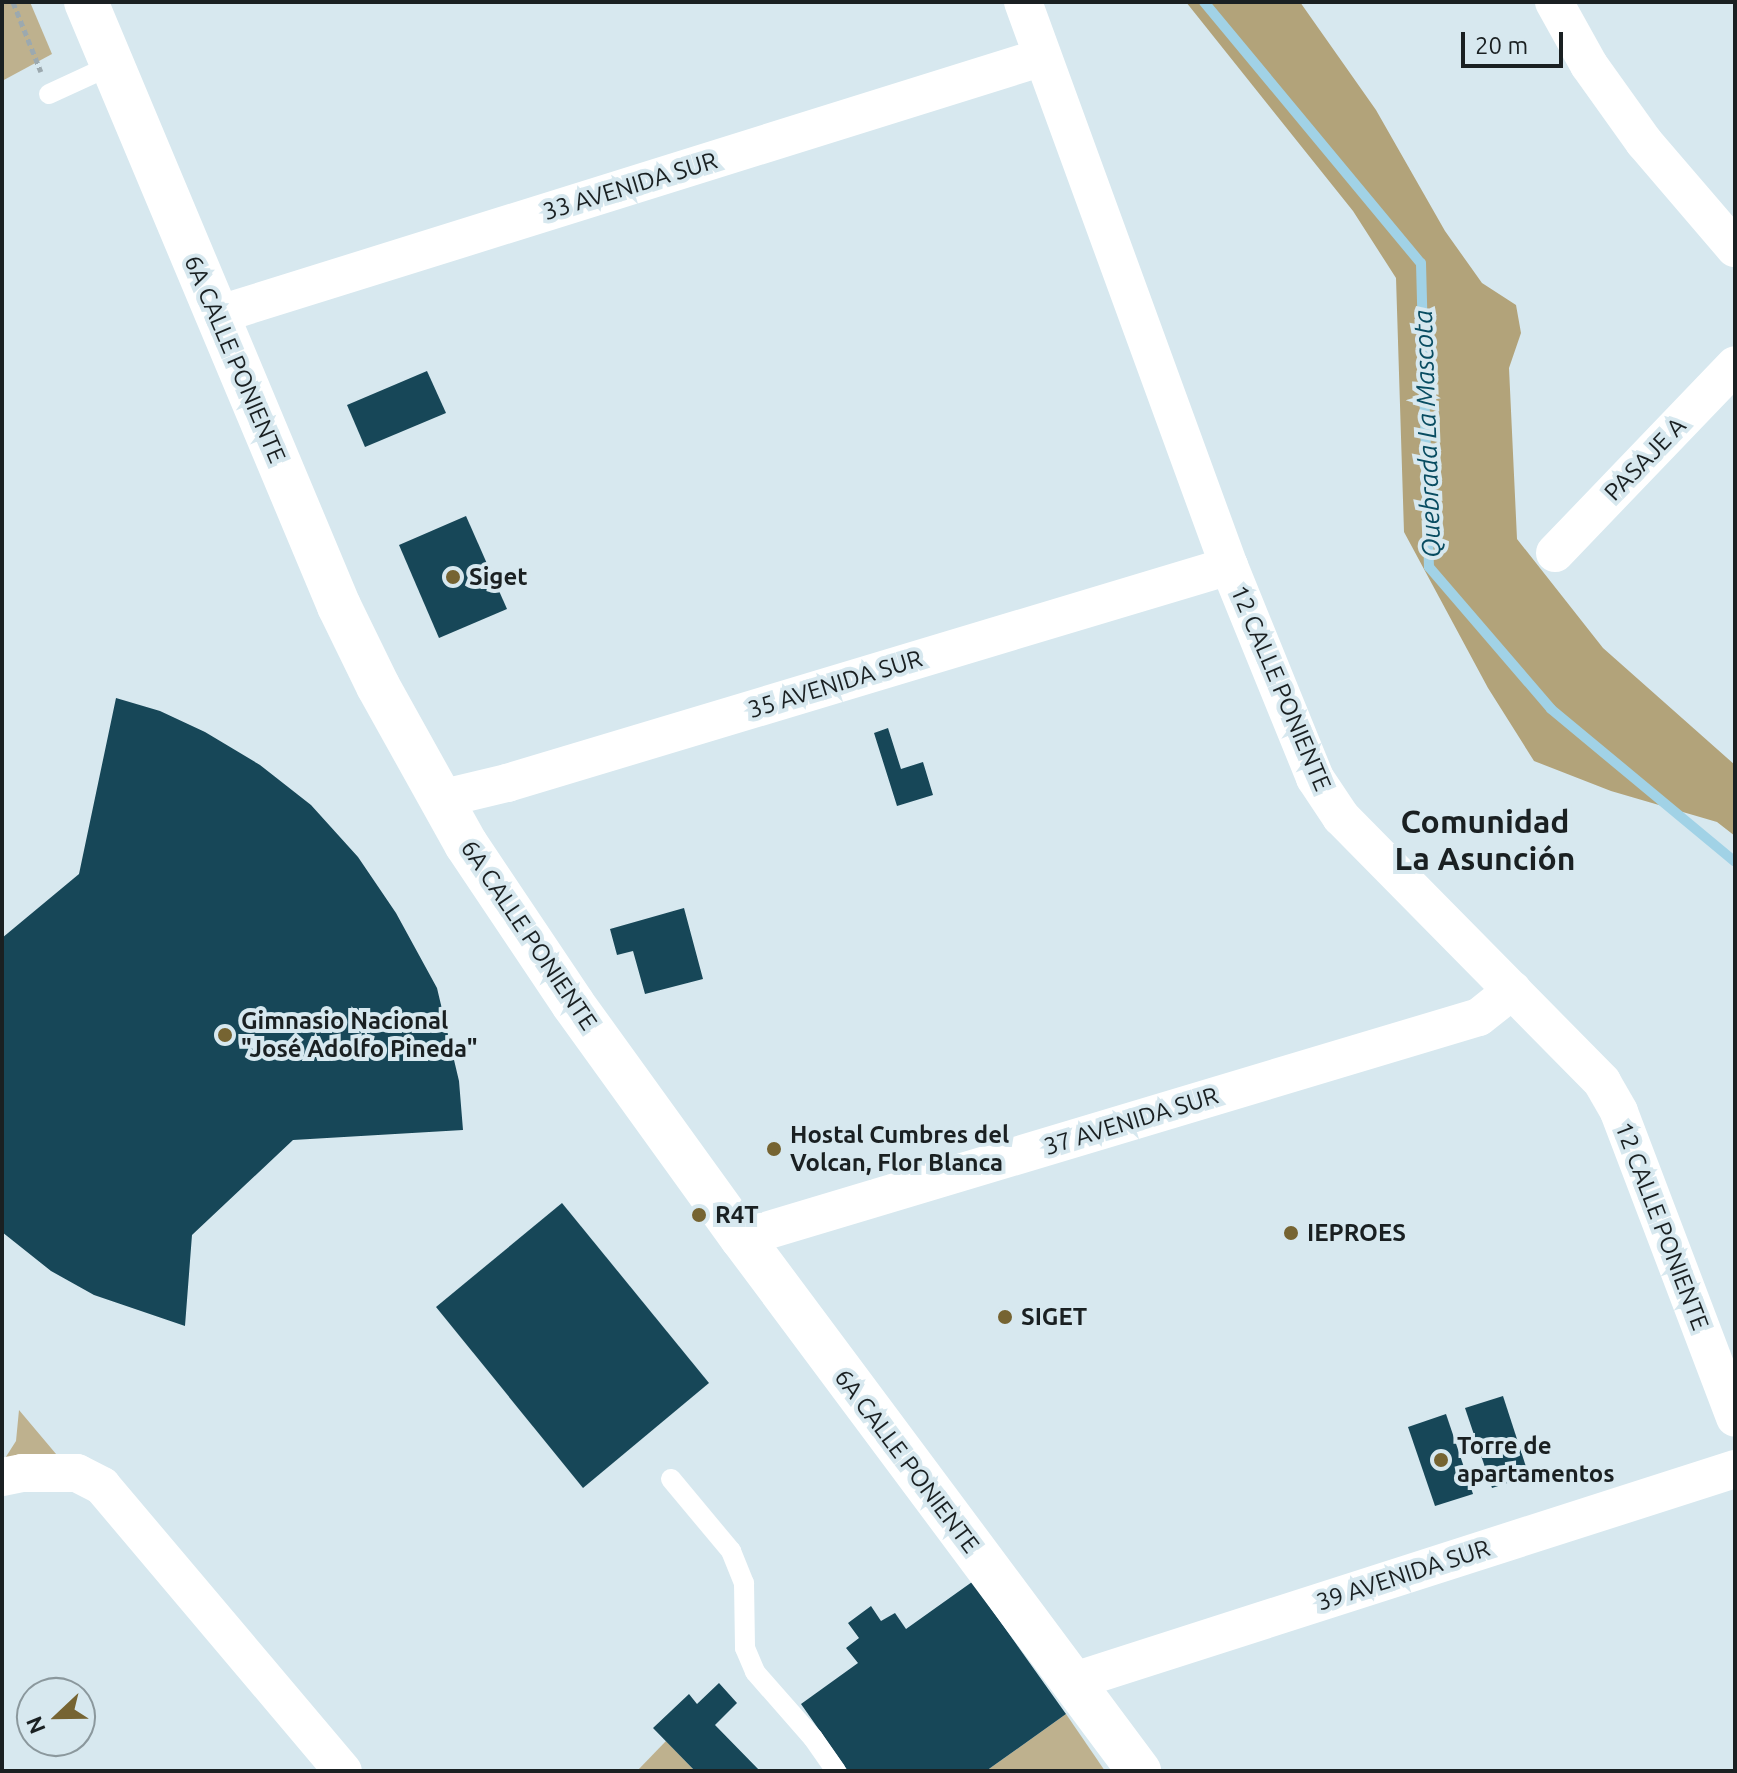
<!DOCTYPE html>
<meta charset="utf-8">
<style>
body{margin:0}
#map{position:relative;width:1737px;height:1773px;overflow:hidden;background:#d7e8ef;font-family:Ubuntu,sans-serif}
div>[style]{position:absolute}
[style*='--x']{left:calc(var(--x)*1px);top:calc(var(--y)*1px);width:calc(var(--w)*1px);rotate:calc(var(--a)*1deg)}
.green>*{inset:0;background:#beb18e}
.forest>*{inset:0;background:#b2a37a}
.stream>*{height:10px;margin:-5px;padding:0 5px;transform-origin:5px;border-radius:5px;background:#a1d2e6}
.building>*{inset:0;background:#174758}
.path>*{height:5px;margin-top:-2.5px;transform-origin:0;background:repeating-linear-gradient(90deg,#9ca9af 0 6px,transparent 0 10px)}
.service>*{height:20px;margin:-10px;padding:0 10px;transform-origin:10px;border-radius:10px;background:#fff}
.minor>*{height:38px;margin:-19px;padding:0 19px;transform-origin:19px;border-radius:19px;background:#fff}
.tertiary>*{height:44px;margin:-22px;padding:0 22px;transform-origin:22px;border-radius:22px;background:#fff}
.dots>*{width:22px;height:22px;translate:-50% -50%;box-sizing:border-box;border:4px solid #d7e8ef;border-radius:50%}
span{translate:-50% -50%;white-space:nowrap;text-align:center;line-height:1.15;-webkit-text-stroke:8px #d7e8ef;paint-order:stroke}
.street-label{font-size:24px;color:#1a2022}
.poi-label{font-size:24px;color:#1a2022;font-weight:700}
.left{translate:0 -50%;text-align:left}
.water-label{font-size:26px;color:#084c61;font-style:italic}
.district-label{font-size:32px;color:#1a2022;font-weight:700}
.frame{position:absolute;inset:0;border:4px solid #1a2022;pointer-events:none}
.north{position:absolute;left:16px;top:1677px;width:80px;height:80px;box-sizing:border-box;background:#d7e8ef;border:2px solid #8b989d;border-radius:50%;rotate:248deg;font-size:22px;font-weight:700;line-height:32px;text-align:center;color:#1a2022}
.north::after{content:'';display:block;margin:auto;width:28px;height:36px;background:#766432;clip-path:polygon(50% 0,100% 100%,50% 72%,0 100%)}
.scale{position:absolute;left:1461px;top:32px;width:102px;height:36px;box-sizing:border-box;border:4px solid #1a2022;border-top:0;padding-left:10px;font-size:24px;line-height:28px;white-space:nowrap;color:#1a2022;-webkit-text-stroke:6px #d7e8ef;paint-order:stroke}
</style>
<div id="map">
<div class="green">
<i style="clip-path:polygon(2px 2px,30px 2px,52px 54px,2px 81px)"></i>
<i style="clip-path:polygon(19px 1410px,67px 1467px,2px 1463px,16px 1441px)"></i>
<i style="clip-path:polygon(1066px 1714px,1105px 1771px,986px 1771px)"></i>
<i style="clip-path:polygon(666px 1741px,695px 1771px,637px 1771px)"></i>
</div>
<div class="forest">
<i style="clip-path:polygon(1186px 2px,1300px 2px,1376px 110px,1445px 231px,1482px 283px,1516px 305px,1521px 333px,1509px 368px,1517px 539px,1603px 648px,1735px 765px,1735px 836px,1717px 822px,1611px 791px,1534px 761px,1488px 688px,1404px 532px,1396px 278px,1353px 211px)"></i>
</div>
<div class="stream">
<i style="--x:1204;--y:2;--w:339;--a:50.3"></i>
<i style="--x:1421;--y:263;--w:304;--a:88.5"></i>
<i style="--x:1429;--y:567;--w:187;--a:49.3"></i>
<i style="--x:1551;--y:709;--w:239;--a:39.7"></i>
</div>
<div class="building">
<i style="clip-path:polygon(427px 371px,446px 413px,365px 447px,347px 405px)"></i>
<i style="clip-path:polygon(466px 516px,507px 609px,439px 638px,399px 545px)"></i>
<i style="clip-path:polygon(116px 698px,160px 711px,205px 732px,260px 765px,311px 805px,358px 857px,396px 913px,437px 988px,459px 1081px,463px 1130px,293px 1140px,192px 1235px,185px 1326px,94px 1295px,51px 1271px,2px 1232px,2px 938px,79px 874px)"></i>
<i style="clip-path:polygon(888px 728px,901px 769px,923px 762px,933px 795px,897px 806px,874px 733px)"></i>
<i style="clip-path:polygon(684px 908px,703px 979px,645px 994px,633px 951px,617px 955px,610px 929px)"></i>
<i style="clip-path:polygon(562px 1203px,709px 1383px,583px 1488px,436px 1307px)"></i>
<i style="clip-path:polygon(1503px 1396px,1529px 1476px,1492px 1488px,1465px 1408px)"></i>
<i style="clip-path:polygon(1446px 1414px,1473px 1494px,1435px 1506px,1408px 1427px)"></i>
<i style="clip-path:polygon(972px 1582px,1066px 1714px,986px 1771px,848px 1771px,801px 1704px,858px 1663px,846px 1648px,859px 1638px,848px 1623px,871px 1606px,881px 1621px,895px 1613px,906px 1629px)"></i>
<i style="clip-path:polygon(719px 1683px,737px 1703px,715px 1725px,760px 1771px,695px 1771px,653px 1728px,689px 1694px,697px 1704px)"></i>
</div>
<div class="path">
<i style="--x:13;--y:2;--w:75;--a:68.2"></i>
</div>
<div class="service">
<i style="--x:49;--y:94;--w:69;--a:-24.7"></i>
<i style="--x:671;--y:1479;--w:94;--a:50.2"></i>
<i style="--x:731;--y:1551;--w:35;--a:68"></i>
<i style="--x:744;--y:1583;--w:65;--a:89.1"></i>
<i style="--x:745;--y:1648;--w:26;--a:67"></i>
<i style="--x:755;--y:1672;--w:88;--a:48.7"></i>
<i style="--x:813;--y:1738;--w:40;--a:55.1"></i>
</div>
<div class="minor">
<i style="--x:1023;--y:2;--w:600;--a:69.94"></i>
<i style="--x:1229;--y:566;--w:229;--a:67.9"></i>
<i style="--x:1315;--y:778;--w:47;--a:56.3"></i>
<i style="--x:1341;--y:817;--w:372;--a:45.4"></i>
<i style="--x:1602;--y:1082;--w:34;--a:60"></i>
<i style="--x:1619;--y:1112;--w:327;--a:69.2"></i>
<i style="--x:1554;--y:2;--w:72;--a:60.9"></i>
<i style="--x:1589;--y:65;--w:95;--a:54.5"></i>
<i style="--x:1644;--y:142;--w:140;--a:49.4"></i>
<i style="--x:217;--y:315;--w:865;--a:-17.35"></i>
<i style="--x:1555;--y:553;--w:260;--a:-46.2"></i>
<i style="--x:440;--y:799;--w:69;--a:-13.4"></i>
<i style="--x:507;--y:783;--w:754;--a:-16.73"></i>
<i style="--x:742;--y:1238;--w:769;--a:-16.69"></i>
<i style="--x:1479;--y:1017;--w:43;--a:-38.5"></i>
<i style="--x:2;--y:1477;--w:20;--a:-11"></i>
<i style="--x:22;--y:1473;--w:55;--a:0"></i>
<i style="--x:77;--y:1473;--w:28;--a:27"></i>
<i style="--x:102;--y:1486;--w:373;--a:49.8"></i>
<i style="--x:1071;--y:1682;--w:697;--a:-17.79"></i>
</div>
<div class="tertiary">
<i style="--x:86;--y:2;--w:655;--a:67.27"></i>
<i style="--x:339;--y:606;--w:89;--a:64"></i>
<i style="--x:378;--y:686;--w:181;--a:60.9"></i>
<i style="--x:466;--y:844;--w:192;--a:56.2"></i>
<i style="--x:573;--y:1004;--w:289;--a:54.2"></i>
<i style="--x:742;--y:1238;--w:665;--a:53.32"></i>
</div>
<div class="dots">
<i style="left:453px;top:577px;background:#766432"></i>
<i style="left:225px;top:1035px;background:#766432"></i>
<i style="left:774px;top:1149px;background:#766432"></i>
<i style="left:699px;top:1215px;background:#766432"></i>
<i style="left:1291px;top:1233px;background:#766432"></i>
<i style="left:1005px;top:1317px;background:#766432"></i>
<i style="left:1441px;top:1460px;background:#766432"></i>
</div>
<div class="street-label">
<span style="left:630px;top:186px;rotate:-17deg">33 AVENIDA SUR</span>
<span style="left:235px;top:359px;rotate:67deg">6A CALLE PONIENTE</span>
<span style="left:1645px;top:459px;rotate:-46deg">PASAJE A</span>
<span style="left:835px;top:684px;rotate:-17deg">35 AVENIDA SUR</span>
<span style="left:1281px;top:688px;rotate:67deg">12 CALLE PONIENTE</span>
<span style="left:529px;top:935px;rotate:56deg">6A CALLE PONIENTE</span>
<span style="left:1131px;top:1121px;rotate:-17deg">37 AVENIDA SUR</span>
<span style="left:1662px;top:1226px;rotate:69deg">12 CALLE PONIENTE</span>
<span style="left:907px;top:1461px;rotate:53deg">6A CALLE PONIENTE</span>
<span style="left:1403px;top:1575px;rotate:-18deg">39 AVENIDA SUR</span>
</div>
<div class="poi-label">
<span class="left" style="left:469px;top:577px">Siget</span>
<span class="left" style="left:241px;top:1035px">Gimnasio Nacional<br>"José Adolfo Pineda"</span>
<span class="left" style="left:790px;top:1149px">Hostal Cumbres del<br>Volcan, Flor Blanca</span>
<span class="left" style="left:715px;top:1215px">R4T</span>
<span class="left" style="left:1307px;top:1233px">IEPROES</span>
<span class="left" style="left:1021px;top:1317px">SIGET</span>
<span class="left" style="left:1457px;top:1460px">Torre de<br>apartamentos</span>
</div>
<div class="water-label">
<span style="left:1427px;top:434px;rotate:-92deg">Quebrada La Mascota</span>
</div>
<div class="district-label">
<span style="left:1485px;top:840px">Comunidad<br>La Asunción</span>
</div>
<div class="frame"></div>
<div class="north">N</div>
<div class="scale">20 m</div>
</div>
